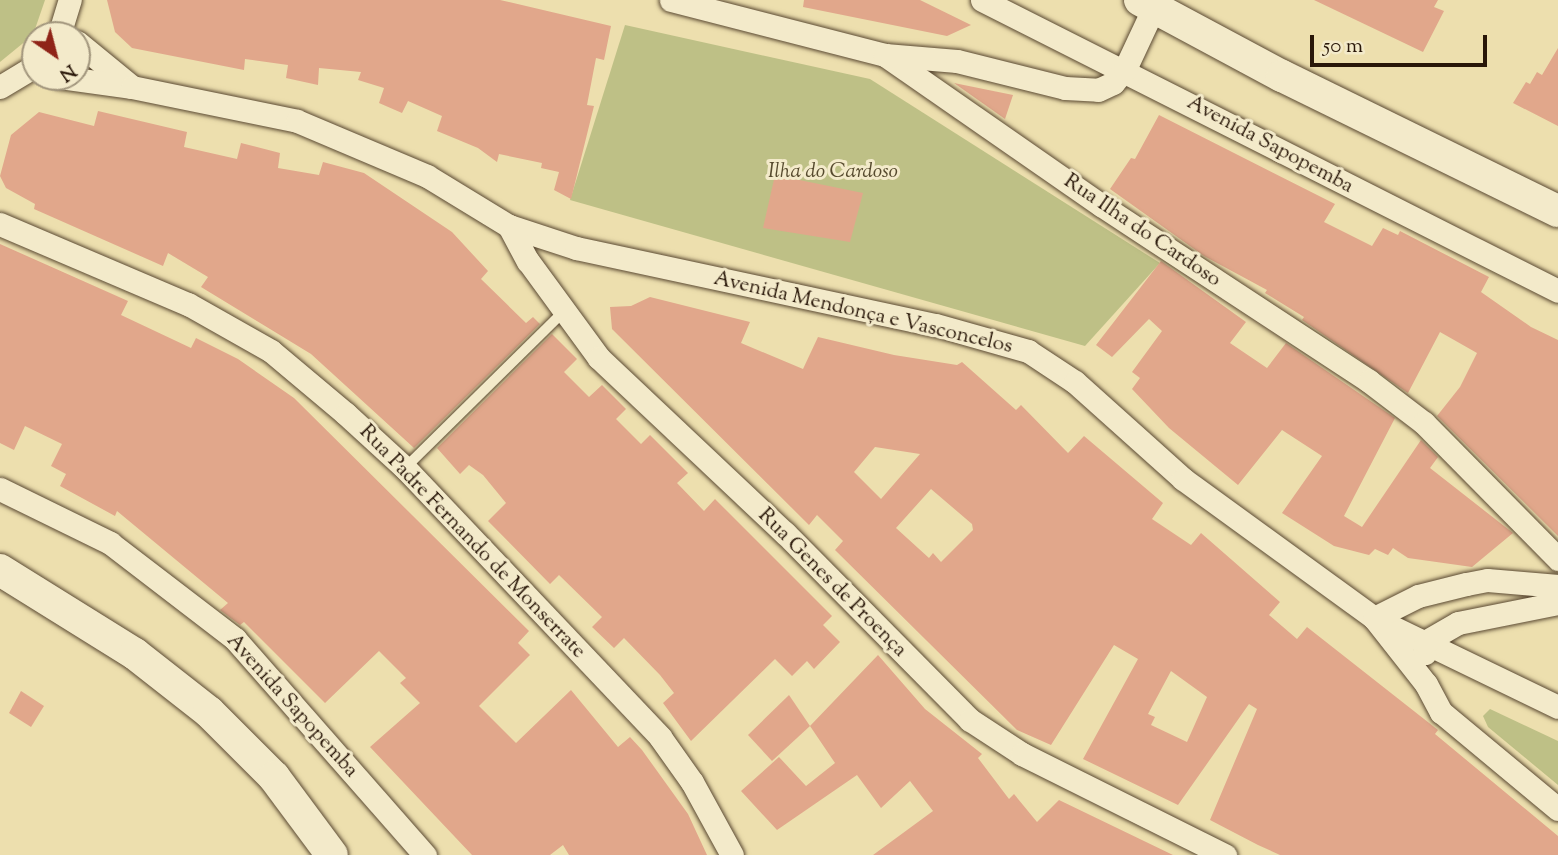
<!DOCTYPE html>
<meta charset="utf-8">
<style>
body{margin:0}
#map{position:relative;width:1558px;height:855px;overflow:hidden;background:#eddfae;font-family:"Sorts Mill Goudy",serif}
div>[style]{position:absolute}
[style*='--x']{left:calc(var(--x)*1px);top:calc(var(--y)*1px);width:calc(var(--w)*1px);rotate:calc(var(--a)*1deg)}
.green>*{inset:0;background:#bec086}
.building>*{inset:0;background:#e1a78b}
.roads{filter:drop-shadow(0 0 2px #5a4932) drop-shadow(0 0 2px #5a4932)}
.lane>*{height:10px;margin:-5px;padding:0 5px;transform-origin:5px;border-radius:5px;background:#f3eaca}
.street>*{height:23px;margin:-11.5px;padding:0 11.5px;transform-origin:11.5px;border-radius:11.5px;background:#f3eaca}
.secondary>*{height:32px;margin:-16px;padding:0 16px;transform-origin:16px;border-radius:16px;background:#f3eaca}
span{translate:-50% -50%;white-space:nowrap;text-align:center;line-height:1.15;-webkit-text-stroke:6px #f3eaca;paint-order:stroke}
.street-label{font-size:21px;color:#291709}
.park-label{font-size:21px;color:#564a2e;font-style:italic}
.north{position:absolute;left:21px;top:21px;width:70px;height:70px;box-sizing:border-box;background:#f3eaca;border:2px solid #a2967d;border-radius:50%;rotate:145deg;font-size:19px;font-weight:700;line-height:28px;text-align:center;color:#291709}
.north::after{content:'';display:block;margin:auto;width:24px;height:32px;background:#8f2418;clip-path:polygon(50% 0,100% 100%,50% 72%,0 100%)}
.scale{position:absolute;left:1310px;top:35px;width:177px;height:32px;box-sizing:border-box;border:4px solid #291709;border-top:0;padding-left:9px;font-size:21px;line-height:24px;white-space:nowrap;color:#291709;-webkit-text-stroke:5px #f3eaca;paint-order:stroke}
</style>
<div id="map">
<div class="green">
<i style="clip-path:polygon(0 0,45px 0,33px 35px,0 62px)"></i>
<i style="clip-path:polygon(625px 25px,870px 79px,1160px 263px,1085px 346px,570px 200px)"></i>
<i style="clip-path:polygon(1490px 709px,1558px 741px,1558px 785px,1488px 727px,1483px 716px)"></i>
</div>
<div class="building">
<i style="clip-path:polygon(107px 0,500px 0,611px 26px,604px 60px,596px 58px,587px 105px,594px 106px,571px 199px,554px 190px,559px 172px,541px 168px,542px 163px,499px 154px,497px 162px,478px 148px,437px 131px,442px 116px,408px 101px,402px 113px,379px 103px,384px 88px,358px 80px,361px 72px,319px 68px,318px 85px,286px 78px,288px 65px,245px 59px,244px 70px,132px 48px,115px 32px)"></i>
<i style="clip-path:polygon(804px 0,920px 0,971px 25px,947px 36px,803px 7px)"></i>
<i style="clip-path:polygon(1314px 0,1438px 0,1434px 7px,1444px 11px,1423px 52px)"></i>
<i style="clip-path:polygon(1558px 48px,1558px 126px,1513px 103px,1526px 82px,1530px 84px,1537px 72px,1542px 75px)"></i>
<i style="clip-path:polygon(954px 83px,1013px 95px,1005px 119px)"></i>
<i style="clip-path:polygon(98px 111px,187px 132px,184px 147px,237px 159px,241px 143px,280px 153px,278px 168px,319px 175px,323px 162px,364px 173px,452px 232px,488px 271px,481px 279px,526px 323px,533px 317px,540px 324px,414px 448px,311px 354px,201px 287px,208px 277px,168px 253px,163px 266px,34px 209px,35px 204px,6px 188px,0 176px,11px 135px,39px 112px,94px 126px)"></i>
<i style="clip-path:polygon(1159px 115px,1335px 204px,1324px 222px,1372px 246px,1383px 228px,1398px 235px,1400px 231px,1489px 277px,1481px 292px,1531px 327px,1558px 340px,1558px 536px,1437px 416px,1460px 387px,1477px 353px,1440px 332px,1408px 393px,1302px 320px,1304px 317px,1265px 293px,1267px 290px,1204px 256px,1110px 189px,1131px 158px,1135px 159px)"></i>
<i style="clip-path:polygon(775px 175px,863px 193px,850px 242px,763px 228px)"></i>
<i style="clip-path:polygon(0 244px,128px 301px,121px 315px,191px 348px,196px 338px,238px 359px,294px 398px,529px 631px,518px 643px,530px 655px,479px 706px,516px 743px,571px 690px,618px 747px,630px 737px,642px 750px,688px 814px,707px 855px,569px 855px,563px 845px,550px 855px,472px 855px,370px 747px,420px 703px,400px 683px,406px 678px,379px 651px,325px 703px,244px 622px,240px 625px,220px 610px,228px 603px,117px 511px,115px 516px,60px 486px,66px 474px,51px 466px,62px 444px,25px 426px,14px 450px,0 443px)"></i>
<i style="clip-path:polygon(1161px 261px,1246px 322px,1230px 343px,1267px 368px,1286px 343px,1395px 418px,1344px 516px,1362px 527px,1421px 440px,1438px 457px,1430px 468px,1513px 533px,1472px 567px,1408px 558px,1393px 548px,1388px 555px,1375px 549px,1369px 555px,1334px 546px,1282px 513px,1322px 456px,1282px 430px,1238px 485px,1169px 428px,1132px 389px,1140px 378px,1132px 372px,1162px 331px,1149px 319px,1112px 357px,1096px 345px)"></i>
<i style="clip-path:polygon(evenodd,650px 297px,750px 322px,741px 343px,803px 369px,818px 337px,894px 355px,957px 365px,962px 362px,1016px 410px,1021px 405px,1068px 453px,1084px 436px,1163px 503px,1152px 519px,1191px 545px,1201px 533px,1280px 602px,1269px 615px,1297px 639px,1307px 627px,1438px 730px,1435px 734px,1558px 836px,1558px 855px,1280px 855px,1258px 845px,1210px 820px,1257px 709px,1249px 704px,1178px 805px,1083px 759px,1138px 659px,1114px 645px,1051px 745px,1017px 730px,835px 550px,843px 541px,817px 515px,809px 525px,612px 329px,610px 307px,631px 306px,650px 297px,875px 447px,920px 454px,881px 499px,854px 472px,875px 447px,650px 297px,931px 489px,972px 524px,973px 530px,941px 562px,933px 553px,929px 558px,896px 528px,931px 489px,650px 297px,1171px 671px,1207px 697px,1187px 742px,1151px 725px,1155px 717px,1148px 714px,1171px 671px)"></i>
<i style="clip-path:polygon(552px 334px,577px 359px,564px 372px,589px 397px,602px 385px,626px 409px,616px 419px,641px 444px,650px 435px,688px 473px,677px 483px,704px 511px,715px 499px,832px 616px,823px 625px,840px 642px,814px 669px,807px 661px,792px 676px,775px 659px,691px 741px,663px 703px,674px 693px,660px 675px,624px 638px,614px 648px,592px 627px,602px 617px,559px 575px,550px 584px,488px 521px,506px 503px,483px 475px,469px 465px,460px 474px,437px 448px)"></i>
<i style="clip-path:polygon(878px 655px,925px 709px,982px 754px,978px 758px,1009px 799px,1014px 794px,1037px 822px,1059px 800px,1173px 855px,873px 855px,933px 811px,910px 781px,881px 808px,857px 775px,777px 830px,741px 791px,779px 757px,806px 786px,835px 763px,810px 726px)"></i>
<i style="clip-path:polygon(21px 691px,44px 706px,31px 727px,9px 713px)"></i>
<i style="clip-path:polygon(789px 695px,810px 726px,772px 761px,748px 735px)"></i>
</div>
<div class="roads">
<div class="lane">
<i style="--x:405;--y:468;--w:222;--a:-44.6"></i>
</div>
<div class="street">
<i style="--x:671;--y:0;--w:221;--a:14.4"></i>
<i style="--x:885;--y:55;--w:263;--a:34.8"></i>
<i style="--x:1101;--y:205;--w:321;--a:33.3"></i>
<i style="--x:1369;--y:381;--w:69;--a:37.4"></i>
<i style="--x:1424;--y:423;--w:191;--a:45.4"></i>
<i style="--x:982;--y:0;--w:645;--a:26.8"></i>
<i style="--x:59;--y:35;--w:37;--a:-73"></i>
<i style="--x:77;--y:42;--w:71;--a:39.3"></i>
<i style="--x:885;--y:55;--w:72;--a:4.8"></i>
<i style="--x:957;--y:61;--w:111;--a:14"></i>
<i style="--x:1065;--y:88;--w:33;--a:3"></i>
<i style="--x:1098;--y:90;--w:17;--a:-25"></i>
<i style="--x:1113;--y:83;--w:18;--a:-49"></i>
<i style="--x:1125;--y:69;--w:68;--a:-64.9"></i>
<i style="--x:60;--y:77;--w:73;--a:7.9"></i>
<i style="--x:132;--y:87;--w:168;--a:11.6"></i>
<i style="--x:297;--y:121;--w:141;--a:22.9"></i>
<i style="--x:427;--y:176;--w:96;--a:31.4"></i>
<i style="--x:509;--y:226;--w:71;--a:18.2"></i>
<i style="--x:576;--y:248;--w:368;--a:12.1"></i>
<i style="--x:936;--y:325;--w:96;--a:15.8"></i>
<i style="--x:1028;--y:351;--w:56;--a:33.4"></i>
<i style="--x:1075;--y:382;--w:145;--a:41.9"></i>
<i style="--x:1183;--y:479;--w:236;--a:36"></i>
<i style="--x:1374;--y:618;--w:204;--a:25.8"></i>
<i style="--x:0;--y:87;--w:41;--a:-31"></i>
<i style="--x:0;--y:224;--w:204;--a:23.1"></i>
<i style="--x:188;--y:304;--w:95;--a:29.5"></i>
<i style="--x:271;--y:351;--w:98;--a:40"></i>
<i style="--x:346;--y:414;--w:80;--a:42.5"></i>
<i style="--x:405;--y:468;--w:371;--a:46.5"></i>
<i style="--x:660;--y:737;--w:55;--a:54.6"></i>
<i style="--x:692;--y:782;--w:83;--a:61.3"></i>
<i style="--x:509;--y:226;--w:40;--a:62"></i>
<i style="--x:528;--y:261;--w:120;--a:53.8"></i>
<i style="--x:599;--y:358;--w:255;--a:43.3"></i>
<i style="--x:785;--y:533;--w:263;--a:45.3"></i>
<i style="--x:970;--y:720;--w:62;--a:33.2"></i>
<i style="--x:1022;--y:754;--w:227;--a:26.5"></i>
<i style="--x:0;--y:489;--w:123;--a:26.1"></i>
<i style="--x:110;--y:543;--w:158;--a:37.5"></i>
<i style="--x:235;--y:639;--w:288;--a:48.7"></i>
<i style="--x:1558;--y:586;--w:71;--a:-175.2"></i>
<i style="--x:1487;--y:580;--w:21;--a:169"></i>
<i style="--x:1466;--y:584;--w:49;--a:166"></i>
<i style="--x:1418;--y:596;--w:49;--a:153.4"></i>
<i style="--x:1374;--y:618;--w:84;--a:51.8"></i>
<i style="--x:1426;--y:684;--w:32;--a:62"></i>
<i style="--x:1441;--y:712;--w:152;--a:39.7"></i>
<i style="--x:1425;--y:653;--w:11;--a:-90"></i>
<i style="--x:1425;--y:642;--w:38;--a:-30"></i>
<i style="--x:1458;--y:623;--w:102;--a:-11.3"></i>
</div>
<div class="secondary">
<i style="--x:1140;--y:0;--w:161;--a:28.2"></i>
<i style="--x:1282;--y:76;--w:307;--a:26.1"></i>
<i style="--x:0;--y:570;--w:159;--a:31.9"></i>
<i style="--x:135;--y:654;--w:94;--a:38.1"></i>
<i style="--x:209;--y:712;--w:92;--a:45"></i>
<i style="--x:274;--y:777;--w:97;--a:53.4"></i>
</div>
</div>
<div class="street-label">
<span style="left:1270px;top:145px;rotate:28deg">Avenida Sapopemba</span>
<span style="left:1142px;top:231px;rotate:34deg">Rua Ilha do Cardoso</span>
<span style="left:863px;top:313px;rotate:13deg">Avenida Mendonça e Vasconcelos</span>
<span style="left:472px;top:542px;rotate:46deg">Rua Padre Fernando de Monserrate</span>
<span style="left:832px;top:583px;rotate:45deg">Rua Genes de Proença</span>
<span style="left:292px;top:706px;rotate:48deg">Avenida Sapopemba</span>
</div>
<div class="park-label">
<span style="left:833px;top:172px">Ilha do Cardoso</span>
</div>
<div class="north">N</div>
<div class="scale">50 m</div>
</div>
